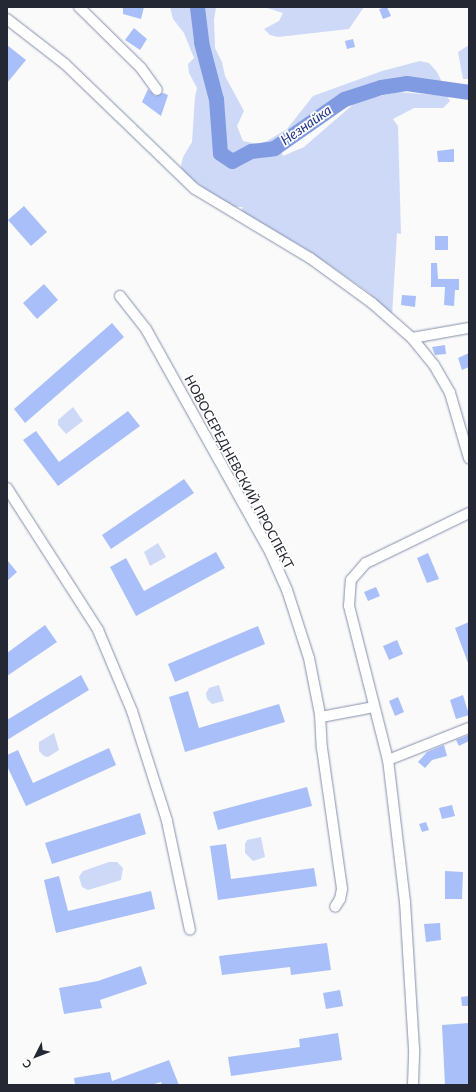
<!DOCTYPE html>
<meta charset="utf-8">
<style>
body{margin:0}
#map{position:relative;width:476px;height:1092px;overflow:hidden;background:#fafafa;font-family:Lato,sans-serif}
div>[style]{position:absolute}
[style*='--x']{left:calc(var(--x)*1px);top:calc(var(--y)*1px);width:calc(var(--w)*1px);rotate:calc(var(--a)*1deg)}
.green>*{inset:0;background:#cdd9f7}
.river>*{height:15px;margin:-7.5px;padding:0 7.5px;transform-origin:7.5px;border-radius:7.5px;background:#809be1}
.building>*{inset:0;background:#a8bffa}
.roads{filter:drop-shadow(0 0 1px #838fac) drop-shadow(0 0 1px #838fac)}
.street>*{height:10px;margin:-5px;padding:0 5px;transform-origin:5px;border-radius:5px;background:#fff}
span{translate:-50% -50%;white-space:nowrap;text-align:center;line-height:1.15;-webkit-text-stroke:3.5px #fff;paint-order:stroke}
.street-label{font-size:13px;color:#242834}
.water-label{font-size:14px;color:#213687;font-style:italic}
.frame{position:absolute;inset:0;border:8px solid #242834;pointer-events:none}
.north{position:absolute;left:16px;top:1036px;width:40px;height:40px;-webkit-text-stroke:3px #fff;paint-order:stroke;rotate:228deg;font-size:11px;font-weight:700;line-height:16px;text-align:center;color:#242834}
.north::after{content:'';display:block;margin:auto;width:14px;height:18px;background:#242834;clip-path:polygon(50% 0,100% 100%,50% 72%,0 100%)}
</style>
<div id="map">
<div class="green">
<i style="clip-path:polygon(170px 7px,216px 7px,214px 20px,215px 48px,222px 62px,225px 76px,244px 111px,237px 126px,243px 141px,259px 144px,267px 141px,287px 129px,313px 96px,382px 71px,420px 61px,429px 63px,437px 72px,442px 82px,436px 86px,421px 84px,363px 92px,345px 103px,328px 107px,304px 132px,281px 150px,283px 156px,304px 147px,357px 101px,398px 92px,447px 96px,450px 101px,443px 108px,414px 108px,393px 119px,398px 126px,401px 234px,397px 233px,392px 316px,368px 292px,309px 251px,241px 211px,243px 207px,229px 207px,180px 170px,183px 157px,192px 142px,195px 97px,197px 88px,189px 73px,188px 64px,194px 58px,184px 33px,173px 19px)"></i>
<i style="clip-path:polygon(264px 7px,364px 7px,349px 29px,278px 37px,270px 35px,264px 29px,279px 21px,283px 13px)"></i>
<i style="clip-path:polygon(469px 45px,469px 79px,463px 79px,458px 52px)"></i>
<i style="clip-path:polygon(73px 407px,83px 421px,66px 434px,58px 425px,58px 420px)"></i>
<i style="clip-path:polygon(158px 543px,166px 557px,150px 566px,144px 552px)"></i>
<i style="clip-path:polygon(219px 685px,224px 701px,212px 704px,207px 699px,206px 693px,209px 688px)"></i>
<i style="clip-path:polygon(54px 733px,59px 750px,48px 757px,44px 756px,39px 751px,39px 742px)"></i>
<i style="clip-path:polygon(261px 837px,265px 857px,253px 861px,245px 853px,245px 844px,247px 840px)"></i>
<i style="clip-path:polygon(109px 862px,117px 862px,123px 868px,121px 880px,88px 890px,82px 887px,79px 877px,83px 871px)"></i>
</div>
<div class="river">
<i style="--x:197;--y:7;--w:35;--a:83"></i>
<i style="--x:201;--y:42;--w:59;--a:75.3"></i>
<i style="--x:216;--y:99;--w:54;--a:85.8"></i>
<i style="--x:220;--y:153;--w:14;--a:34"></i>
<i style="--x:232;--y:161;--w:21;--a:-28"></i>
<i style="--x:251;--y:151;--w:23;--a:-7"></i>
<i style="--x:274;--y:148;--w:85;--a:-35"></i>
<i style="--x:344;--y:99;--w:39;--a:-18"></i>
<i style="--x:381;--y:87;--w:25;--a:-9"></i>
<i style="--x:406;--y:83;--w:64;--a:8.1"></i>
</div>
<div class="building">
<i style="clip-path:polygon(123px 7px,144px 7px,141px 19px,123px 14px)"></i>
<i style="clip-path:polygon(387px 7px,391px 16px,383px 19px,379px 9px)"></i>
<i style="clip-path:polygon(134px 28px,147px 39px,140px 50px,125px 40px)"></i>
<i style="clip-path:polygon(353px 39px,355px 47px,347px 49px,345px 41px)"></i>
<i style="clip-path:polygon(7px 45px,26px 60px,7px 83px)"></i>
<i style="clip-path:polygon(148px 89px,155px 96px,163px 93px,168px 95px,161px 116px,142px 102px)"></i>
<i style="clip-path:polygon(454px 149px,454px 162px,438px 162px,437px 151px)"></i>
<i style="clip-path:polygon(24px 206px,47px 232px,31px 246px,8px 220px)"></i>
<i style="clip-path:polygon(435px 236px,448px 236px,448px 250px,435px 250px)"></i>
<i style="clip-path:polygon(431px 263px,437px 263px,438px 279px,459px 279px,459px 290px,455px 290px,454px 306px,444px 305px,445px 287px,431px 287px)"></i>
<i style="clip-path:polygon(44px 284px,58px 300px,37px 319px,23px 303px)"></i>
<i style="clip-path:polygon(402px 295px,416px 296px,415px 307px,401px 305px)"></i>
<i style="clip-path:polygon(112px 323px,124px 337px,25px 423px,14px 409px)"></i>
<i style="clip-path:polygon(445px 345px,446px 354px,435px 355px,432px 347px)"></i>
<i style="clip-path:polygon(469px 353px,469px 367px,462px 370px,458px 358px)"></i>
<i style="clip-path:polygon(128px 411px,140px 426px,58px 486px,23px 440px,36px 431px,59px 462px)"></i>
<i style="clip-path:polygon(184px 479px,194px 493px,111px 549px,102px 535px)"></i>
<i style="clip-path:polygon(216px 552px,225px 568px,136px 616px,110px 567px,126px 558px,144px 591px)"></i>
<i style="clip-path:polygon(428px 553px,439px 579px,427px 583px,417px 558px)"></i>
<i style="clip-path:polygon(7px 560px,17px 572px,7px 581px)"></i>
<i style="clip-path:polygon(376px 587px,380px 596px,368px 601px,364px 592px)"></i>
<i style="clip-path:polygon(469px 622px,469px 663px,468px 663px,455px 628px)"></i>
<i style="clip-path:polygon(45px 625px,57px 642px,7px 676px,7px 653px)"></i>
<i style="clip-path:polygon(258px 626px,265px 644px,175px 682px,168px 664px)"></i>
<i style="clip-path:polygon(397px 640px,403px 654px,389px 660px,383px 646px)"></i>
<i style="clip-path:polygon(81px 675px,89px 690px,7px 740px,7px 720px)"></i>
<i style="clip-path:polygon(188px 691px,199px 728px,279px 704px,285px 722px,185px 752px,169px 697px)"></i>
<i style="clip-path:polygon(463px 695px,469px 715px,456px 719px,450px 700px)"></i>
<i style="clip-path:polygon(398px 697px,404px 712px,395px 716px,389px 701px)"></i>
<i style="clip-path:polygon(469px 735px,469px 741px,459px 746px,456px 740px)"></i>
<i style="clip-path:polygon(444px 745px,447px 756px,432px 760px,425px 768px,418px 762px,427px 752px)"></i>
<i style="clip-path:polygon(109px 748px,116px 765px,26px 806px,7px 766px,7px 755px,18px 750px,33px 783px)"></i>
<i style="clip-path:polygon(307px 787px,312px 806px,218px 830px,213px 812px)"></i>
<i style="clip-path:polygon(452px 805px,455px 816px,442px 819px,439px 808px)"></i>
<i style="clip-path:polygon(140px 813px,146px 834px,52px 864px,45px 843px)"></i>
<i style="clip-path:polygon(426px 822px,429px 830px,422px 832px,419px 824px)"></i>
<i style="clip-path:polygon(226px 844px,231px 879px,314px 868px,317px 886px,218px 900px,210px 846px)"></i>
<i style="clip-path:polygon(445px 871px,463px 872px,462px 899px,445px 899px)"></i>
<i style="clip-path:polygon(59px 876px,68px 911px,151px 891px,155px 909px,56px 933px,44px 880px)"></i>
<i style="clip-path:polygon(440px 923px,441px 940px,426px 942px,424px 924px)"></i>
<i style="clip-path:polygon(327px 943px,331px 970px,291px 975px,290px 967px,222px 975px,219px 956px)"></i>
<i style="clip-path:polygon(141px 966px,147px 984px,100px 1000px,102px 1008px,64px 1014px,59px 988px,98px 981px)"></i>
<i style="clip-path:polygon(340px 990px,343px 1006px,326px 1009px,323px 993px)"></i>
<i style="clip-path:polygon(469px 996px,469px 1006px,462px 1006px,461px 997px)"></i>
<i style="clip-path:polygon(469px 1023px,469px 1085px,445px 1085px,442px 1025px)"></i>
<i style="clip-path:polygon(338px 1033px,342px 1060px,231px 1076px,228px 1057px,300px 1047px,299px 1039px)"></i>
<i style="clip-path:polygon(169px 1060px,179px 1085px,162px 1085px,161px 1082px,151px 1085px,75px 1085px,74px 1078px,110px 1072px,112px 1081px)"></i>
</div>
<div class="roads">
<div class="street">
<i style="--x:79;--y:7;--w:87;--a:44.5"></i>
<i style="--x:141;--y:68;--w:27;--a:54"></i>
<i style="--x:7;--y:19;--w:73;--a:37.8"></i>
<i style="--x:65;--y:64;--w:180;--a:43.9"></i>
<i style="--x:195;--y:189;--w:134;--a:31"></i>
<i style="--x:310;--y:258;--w:77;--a:36"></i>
<i style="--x:372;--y:303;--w:53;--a:41.2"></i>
<i style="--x:412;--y:338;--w:35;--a:51"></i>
<i style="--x:434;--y:365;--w:32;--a:60"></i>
<i style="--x:450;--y:393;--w:68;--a:73.7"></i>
<i style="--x:120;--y:296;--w:42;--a:51.8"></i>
<i style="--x:146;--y:329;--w:257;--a:60.9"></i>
<i style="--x:271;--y:554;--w:39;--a:66"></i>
<i style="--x:287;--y:590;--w:71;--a:72.1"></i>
<i style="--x:309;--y:658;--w:57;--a:78.9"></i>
<i style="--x:320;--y:714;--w:34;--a:87"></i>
<i style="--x:322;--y:748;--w:142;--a:81.9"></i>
<i style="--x:342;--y:889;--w:10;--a:101"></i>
<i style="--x:340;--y:899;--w:9;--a:122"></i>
<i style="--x:412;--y:338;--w:58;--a:-10"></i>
<i style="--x:7;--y:488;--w:169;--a:57.3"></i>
<i style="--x:98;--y:630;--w:88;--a:67.2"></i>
<i style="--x:132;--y:711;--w:115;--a:72.3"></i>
<i style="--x:167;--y:821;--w:111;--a:78.1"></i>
<i style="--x:321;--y:717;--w:54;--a:-10.7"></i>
<i style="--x:388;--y:760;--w:87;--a:-21.6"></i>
<i style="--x:413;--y:1085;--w:36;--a:-88"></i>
<i style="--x:414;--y:1049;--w:147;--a:-93.5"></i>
<i style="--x:405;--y:902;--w:143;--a:-96.8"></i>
<i style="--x:388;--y:760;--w:159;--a:-104.2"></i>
<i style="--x:349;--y:606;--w:26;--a:-86"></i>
<i style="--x:351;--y:580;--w:23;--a:-49"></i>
<i style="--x:366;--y:563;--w:114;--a:-25.9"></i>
</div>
</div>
<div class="street-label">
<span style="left:239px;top:472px;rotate:62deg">НОВОСЕРЕДНЕВСКИЙ ПРОСПЕКТ</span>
</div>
<div class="water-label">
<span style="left:306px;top:125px;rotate:-35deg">Незнайка</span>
</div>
<div class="frame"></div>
<div class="north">С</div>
</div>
